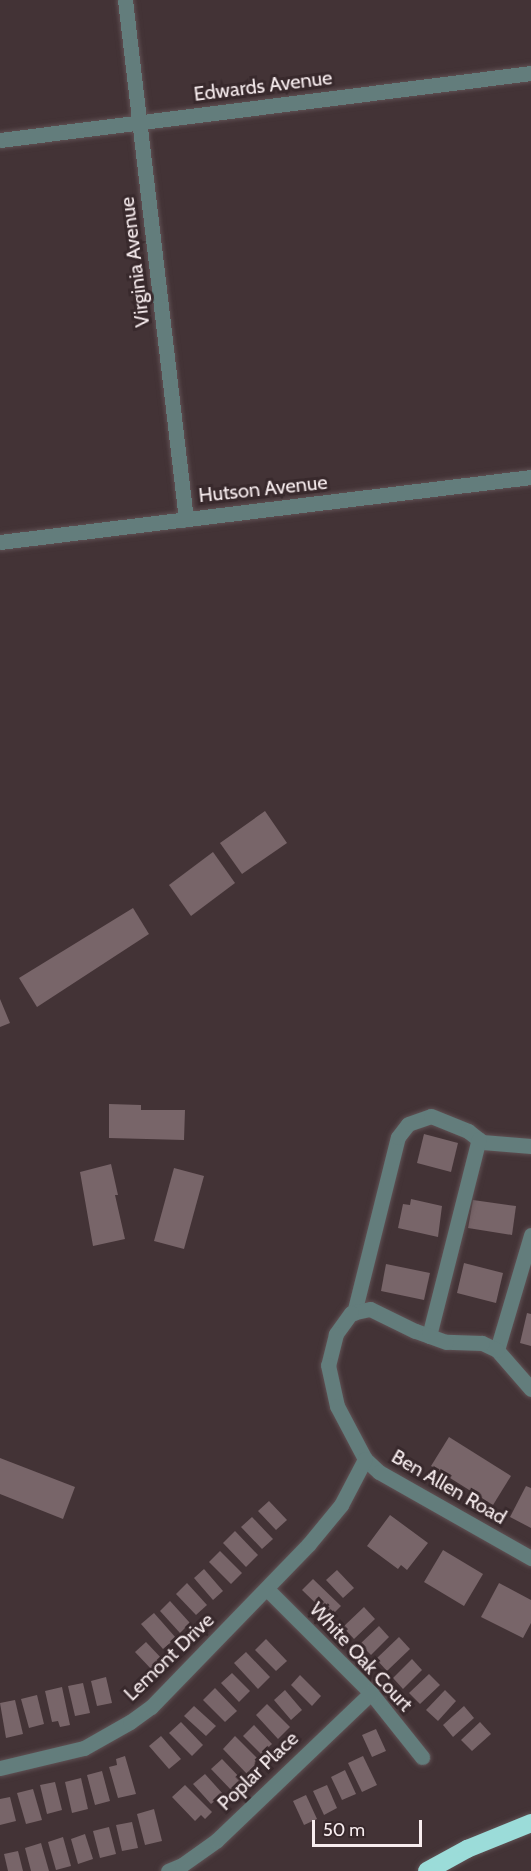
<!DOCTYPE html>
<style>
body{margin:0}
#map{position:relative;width:531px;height:1871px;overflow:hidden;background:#433336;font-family:Cabin,sans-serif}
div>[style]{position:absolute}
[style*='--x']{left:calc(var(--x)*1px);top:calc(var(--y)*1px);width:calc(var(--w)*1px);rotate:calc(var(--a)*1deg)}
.building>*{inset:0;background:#786569}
.roads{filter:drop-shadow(0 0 2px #605154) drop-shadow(0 0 2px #605154)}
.minor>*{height:15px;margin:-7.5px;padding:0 7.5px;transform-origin:7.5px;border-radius:7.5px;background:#637d7c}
.highway>*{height:18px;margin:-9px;padding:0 9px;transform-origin:9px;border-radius:9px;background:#9bdcd9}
span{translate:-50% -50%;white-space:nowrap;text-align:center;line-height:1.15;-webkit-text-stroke:6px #38292c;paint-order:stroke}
.street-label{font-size:20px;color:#f8edef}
.scale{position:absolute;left:312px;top:1820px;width:110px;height:27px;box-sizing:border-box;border:3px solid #f8edef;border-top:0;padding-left:8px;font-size:18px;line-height:21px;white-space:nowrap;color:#f8edef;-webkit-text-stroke:4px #38292c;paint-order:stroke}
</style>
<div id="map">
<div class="building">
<i style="clip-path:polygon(265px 811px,287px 843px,242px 874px,220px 843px)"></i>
<i style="clip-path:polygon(213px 852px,235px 883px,191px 916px,169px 885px)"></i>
<i style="clip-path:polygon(133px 908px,149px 934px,37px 1007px,19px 978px)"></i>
<i style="clip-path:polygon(0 999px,10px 1023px,0 1027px)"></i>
<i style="clip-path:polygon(109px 1104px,141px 1105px,141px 1110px,185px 1110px,184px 1140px,109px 1138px)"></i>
<i style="clip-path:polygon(424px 1134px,458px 1143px,451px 1172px,417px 1163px)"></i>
<i style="clip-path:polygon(111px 1164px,118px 1195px,115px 1195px,125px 1239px,93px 1246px,80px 1172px)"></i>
<i style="clip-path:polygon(174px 1168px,204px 1176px,184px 1249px,154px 1241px)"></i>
<i style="clip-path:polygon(411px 1199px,442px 1206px,438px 1237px,398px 1228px,403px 1204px,410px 1205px)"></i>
<i style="clip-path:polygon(473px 1200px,516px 1206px,512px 1235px,468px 1228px)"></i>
<i style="clip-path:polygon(464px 1263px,503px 1273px,496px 1303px,457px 1293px)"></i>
<i style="clip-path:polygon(386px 1264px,430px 1273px,424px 1300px,381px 1291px)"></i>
<i style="clip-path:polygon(527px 1313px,531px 1314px,531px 1346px,520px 1343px)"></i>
<i style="clip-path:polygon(449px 1437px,511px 1476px,493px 1505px,431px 1466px)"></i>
<i style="clip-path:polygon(0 1458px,75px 1487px,63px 1519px,0 1494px)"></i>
<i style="clip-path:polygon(526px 1486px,531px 1488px,531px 1528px,510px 1517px)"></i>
<i style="clip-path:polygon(269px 1501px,287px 1520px,276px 1530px,258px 1511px)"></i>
<i style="clip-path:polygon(390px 1515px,428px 1543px,407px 1570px,401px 1565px,398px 1569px,367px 1546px)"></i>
<i style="clip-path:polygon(252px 1517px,273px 1539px,262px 1549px,241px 1527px)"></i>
<i style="clip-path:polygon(235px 1531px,258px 1555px,246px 1567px,223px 1543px)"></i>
<i style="clip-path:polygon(443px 1550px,483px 1574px,464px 1606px,424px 1582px)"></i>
<i style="clip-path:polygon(220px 1551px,242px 1573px,231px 1584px,209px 1562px)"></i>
<i style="clip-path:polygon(204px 1569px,223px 1591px,213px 1600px,194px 1578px)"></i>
<i style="clip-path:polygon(337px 1570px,354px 1588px,343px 1598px,326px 1580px)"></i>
<i style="clip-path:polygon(313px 1579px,341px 1606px,330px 1617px,302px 1590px)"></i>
<i style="clip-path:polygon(187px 1583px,207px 1605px,196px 1615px,176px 1594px)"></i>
<i style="clip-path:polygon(499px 1583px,531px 1600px,531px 1623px,523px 1638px,481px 1617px)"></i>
<i style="clip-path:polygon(170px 1601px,190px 1623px,180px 1633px,160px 1611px)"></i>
<i style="clip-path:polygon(364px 1607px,375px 1619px,354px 1639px,343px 1627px)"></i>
<i style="clip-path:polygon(154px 1613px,176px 1638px,163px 1649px,141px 1624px)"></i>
<i style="clip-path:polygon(379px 1626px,389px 1637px,371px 1655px,360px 1644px)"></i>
<i style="clip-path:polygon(399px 1637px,410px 1649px,387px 1671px,376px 1659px)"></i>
<i style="clip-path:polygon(266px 1639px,287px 1661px,276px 1671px,255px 1650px)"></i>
<i style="clip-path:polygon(146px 1642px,164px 1661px,153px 1671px,135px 1652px)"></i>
<i style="clip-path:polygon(246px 1652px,270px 1677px,258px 1689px,234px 1663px)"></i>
<i style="clip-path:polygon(412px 1659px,422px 1670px,403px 1689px,393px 1678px)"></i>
<i style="clip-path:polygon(232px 1673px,250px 1691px,239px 1702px,221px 1683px)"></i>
<i style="clip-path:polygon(429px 1674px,440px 1685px,420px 1704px,409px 1693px)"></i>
<i style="clip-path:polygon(300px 1675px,321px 1696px,312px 1706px,291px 1685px)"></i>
<i style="clip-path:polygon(106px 1677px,112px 1703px,97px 1706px,91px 1681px)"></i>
<i style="clip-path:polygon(83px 1683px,90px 1713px,75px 1716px,68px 1686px)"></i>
<i style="clip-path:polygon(62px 1687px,70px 1725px,60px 1727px,58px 1721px,52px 1722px,45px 1691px)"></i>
<i style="clip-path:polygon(215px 1688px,237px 1711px,225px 1722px,203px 1700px)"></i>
<i style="clip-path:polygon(285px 1690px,302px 1710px,291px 1720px,274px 1700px)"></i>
<i style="clip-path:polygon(445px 1690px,456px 1701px,438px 1721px,426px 1710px)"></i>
<i style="clip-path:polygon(37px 1695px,44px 1724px,29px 1728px,21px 1699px)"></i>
<i style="clip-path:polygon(15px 1700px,23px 1734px,6px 1738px,0 1703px)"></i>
<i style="clip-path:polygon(267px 1704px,290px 1727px,278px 1739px,256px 1715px)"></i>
<i style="clip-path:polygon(194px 1706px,216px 1726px,206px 1736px,184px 1716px)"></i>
<i style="clip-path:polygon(464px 1706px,474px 1718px,453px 1737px,443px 1725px)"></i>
<i style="clip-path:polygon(181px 1722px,203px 1745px,192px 1756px,169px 1733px)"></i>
<i style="clip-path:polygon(480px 1722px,491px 1734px,472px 1751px,461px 1740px)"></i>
<i style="clip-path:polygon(254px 1725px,272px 1744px,261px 1754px,243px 1736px)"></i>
<i style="clip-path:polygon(376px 1729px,386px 1751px,372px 1757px,362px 1735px)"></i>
<i style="clip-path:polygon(161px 1736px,181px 1759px,169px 1769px,149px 1746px)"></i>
<i style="clip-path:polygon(235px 1736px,261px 1762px,248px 1775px,223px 1749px)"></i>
<i style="clip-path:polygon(125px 1756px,136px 1794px,118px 1798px,109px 1767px,117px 1765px,116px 1759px)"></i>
<i style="clip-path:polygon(363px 1756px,377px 1785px,362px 1792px,348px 1763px)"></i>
<i style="clip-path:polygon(222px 1759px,244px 1782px,234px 1793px,211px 1769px)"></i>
<i style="clip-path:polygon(345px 1770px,356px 1794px,342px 1800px,331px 1777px)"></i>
<i style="clip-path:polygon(102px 1771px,110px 1801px,95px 1805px,87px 1775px)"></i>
<i style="clip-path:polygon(205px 1774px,223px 1794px,211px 1804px,193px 1784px)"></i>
<i style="clip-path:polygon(81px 1778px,88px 1809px,72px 1813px,65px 1782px)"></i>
<i style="clip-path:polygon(55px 1782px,62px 1810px,47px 1814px,40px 1785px)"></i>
<i style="clip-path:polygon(185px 1785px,212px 1812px,205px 1819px,201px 1815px,195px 1821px,172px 1797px)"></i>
<i style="clip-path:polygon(327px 1785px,337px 1808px,324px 1815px,313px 1791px)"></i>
<i style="clip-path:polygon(33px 1789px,42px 1820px,26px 1824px,17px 1793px)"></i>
<i style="clip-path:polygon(306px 1795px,317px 1819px,304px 1825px,293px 1801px)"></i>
<i style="clip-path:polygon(10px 1797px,16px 1821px,0 1825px,0 1799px)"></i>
<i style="clip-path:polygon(154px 1809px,162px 1841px,145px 1845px,137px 1814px)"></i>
<i style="clip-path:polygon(132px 1822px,138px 1848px,122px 1851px,116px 1825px)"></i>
<i style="clip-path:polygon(109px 1827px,116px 1854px,100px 1858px,93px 1831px)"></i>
<i style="clip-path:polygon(85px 1834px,93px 1859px,78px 1864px,71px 1839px)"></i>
<i style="clip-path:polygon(63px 1837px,71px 1866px,56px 1870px,48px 1842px)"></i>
<i style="clip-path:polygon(41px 1843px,49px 1871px,31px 1871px,25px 1848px)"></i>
<i style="clip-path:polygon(18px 1851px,23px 1871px,8px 1871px,4px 1854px)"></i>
</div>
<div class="roads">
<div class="minor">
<i style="--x:125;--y:0;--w:523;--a:83.3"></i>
<i style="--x:0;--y:140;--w:535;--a:-7.19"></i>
<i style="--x:0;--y:542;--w:535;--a:-6.98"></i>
<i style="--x:354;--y:1313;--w:181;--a:-76"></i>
<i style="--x:398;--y:1137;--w:16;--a:-52"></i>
<i style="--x:408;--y:1124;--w:24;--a:-19"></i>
<i style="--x:431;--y:1116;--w:40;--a:22"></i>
<i style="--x:468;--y:1131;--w:18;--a:38"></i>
<i style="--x:482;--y:1142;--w:49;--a:4.7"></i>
<i style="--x:429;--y:1336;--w:203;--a:-75.8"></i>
<i style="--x:497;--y:1350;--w:120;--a:-73.5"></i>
<i style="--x:531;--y:1389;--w:52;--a:-131.1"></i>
<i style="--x:497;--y:1350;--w:17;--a:-155"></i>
<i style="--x:482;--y:1343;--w:36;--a:-178"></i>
<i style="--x:446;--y:1342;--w:33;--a:-160"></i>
<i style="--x:415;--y:1331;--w:50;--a:-153.9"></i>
<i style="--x:370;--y:1309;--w:19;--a:168"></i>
<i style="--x:351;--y:1313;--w:26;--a:126"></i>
<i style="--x:336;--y:1334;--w:32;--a:104"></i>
<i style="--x:328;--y:1365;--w:42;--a:77.6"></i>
<i style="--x:337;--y:1406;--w:60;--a:62.2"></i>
<i style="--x:365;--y:1459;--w:19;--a:43"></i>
<i style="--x:379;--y:1472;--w:175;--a:29.5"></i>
<i style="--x:267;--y:1589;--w:147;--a:45"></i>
<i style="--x:371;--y:1693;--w:82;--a:51.4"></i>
<i style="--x:0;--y:1768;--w:86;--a:-13.4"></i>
<i style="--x:84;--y:1748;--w:53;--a:-29.5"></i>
<i style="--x:130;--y:1722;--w:26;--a:-36"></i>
<i style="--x:151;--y:1707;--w:226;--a:-45.9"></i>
<i style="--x:308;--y:1545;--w:52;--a:-50.5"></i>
<i style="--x:341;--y:1505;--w:52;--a:-62.4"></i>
<i style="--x:168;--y:1871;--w:15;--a:-23"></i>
<i style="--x:182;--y:1865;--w:43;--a:-35.5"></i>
<i style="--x:217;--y:1840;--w:213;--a:-43.7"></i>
</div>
<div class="highway">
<i style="--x:427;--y:1871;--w:46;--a:-28.8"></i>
<i style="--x:467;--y:1849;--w:69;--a:-22.1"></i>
</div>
</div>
<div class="street-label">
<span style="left:263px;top:86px;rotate:-7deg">Edwards Avenue</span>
<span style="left:135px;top:262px;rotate:-97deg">Virginia Avenue</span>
<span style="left:263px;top:489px;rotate:-6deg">Hutson Avenue</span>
<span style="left:449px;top:1487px;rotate:30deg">Ben Allen Road</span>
<span style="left:169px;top:1657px;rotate:-44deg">Lemont Drive</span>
<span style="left:361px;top:1657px;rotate:47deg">White Oak Court</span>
<span style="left:258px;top:1771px;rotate:-44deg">Poplar Place</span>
</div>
<div class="scale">50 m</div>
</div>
